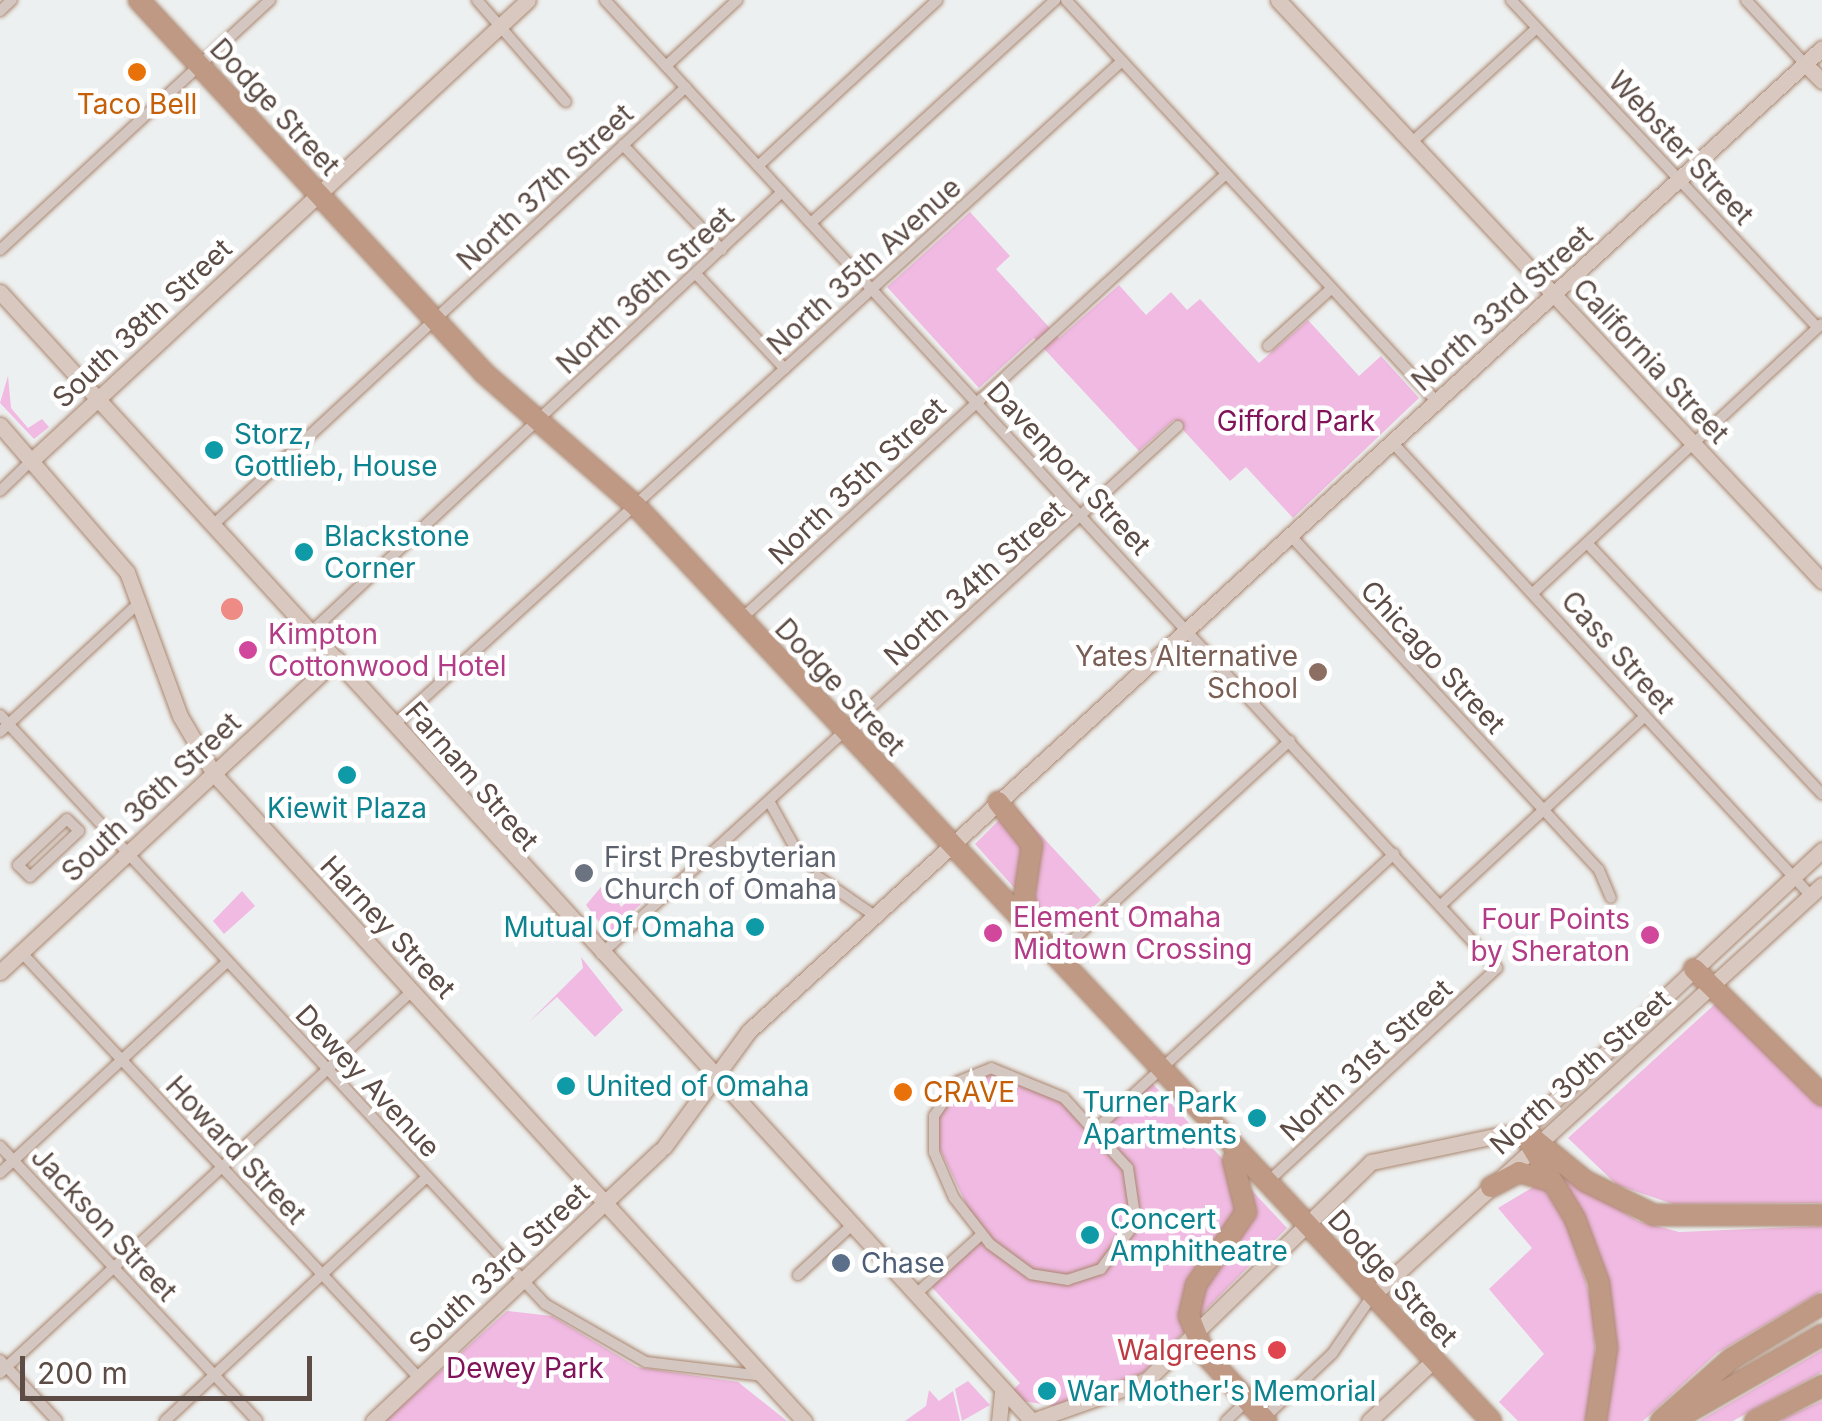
<!DOCTYPE html>
<style>
body{margin:0}
#map{position:relative;width:1822px;height:1421px;overflow:hidden;background:#edf0f0;font-family:Inter,sans-serif}
div>[style]{position:absolute}
[style*='--x']{left:calc(var(--x)*1px);top:calc(var(--y)*1px);width:calc(var(--w)*1px);rotate:calc(var(--a)*1deg)}
.green>*{inset:0;background:#f0bae3}
.water>*{inset:0;background:#ef8b85}
.round{border-radius:50%}
.street-tunnel>*{height:10px;margin-top:-5px;transform-origin:0;background:repeating-linear-gradient(90deg,#d0cfce 0 10px,transparent 0 15px)}
.roads{filter:drop-shadow(0 0 2px #aa856e) drop-shadow(0 0 2px #aa856e)}
.street>*{height:10px;margin:-5px;padding:0 5px;transform-origin:5px;border-radius:5px;background:#d4c6c0}
.secondary>*{height:15px;margin:-7.5px;padding:0 7.5px;transform-origin:7.5px;border-radius:7.5px;background:#d8c8bf}
.highway>*{height:20px;margin:-10px;padding:0 10px;transform-origin:10px;border-radius:10px;background:#bf9983}
.dots>*{width:28px;height:28px;translate:-50% -50%;box-sizing:border-box;border:5px solid #fff;border-radius:50%}
span{translate:-50% -50%;white-space:nowrap;text-align:center;line-height:1.15;-webkit-text-stroke:9px #fff;paint-order:stroke}
.food-label{font-size:28px;color:#c56008}
.left{translate:0 -50%;text-align:left}
.street-label{font-size:28px;color:#5c4c45}
.park-label{font-size:28px;color:#80135a}
.culture-label{font-size:28px;color:#0d838f}
.right{translate:-100% -50%;text-align:right}
.hotel-label{font-size:28px;color:#b23c85}
.education-label{font-size:28px;color:#785e54}
.worship-label{font-size:28px;color:#5b616d}
.service-label{font-size:28px;color:#4e5e75}
.health-label{font-size:28px;color:#be3a42}
.scale{position:absolute;left:20px;top:1356px;width:292px;height:45px;box-sizing:border-box;border:5px solid #5c4c45;border-top:0;padding-left:12px;font-size:30px;line-height:35px;white-space:nowrap;color:#5c4c45;-webkit-text-stroke:8px #fff;paint-order:stroke}
</style>
<div id="map">
<div class="green">
<i style="clip-path:polygon(970px 212px,1010px 256px,996px 269px,1059px 338px,1119px 285px,1146px 315px,1171px 292px,1187px 310px,1200px 299px,1259px 363px,1308px 320px,1359px 376px,1381px 356px,1419px 398px,1293px 518px,1246px 467px,1230px 481px,1174px 420px,1139px 451px,1034px 338px,979px 388px,887px 287px)"></i>
<i style="clip-path:polygon(8px 376px,11px 408px,28px 428px,42px 419px,49px 427px,34px 439px,0 403px)"></i>
<i style="clip-path:polygon(1014px 806px,1101px 900px,1062px 934px,1035px 906px,1036px 864px)"></i>
<i style="clip-path:polygon(1000px 819px,1026px 839px,1019px 893px,975px 844px)"></i>
<i style="clip-path:polygon(606px 881px,621px 907px,635px 895px,642px 903px,608px 934px,586px 905px)"></i>
<i style="clip-path:polygon(242px 891px,255px 906px,224px 934px,213px 921px)"></i>
<i style="clip-path:polygon(581px 957px,623px 1010px,595px 1037px,557px 997px,528px 1023px,583px 968px)"></i>
<i style="clip-path:polygon(1715px 1004px,1822px 1100px,1822px 1203px,1673px 1204px,1617px 1185px,1568px 1138px)"></i>
<i style="clip-path:polygon(995px 1068px,1033px 1079px,1098px 1127px,1149px 1080px,1287px 1228px,1143px 1373px,1054px 1406px,1023px 1401px,1013px 1390px,1020px 1383px,928px 1283px,981px 1235px,932px 1133px,947px 1091px)"></i>
<i style="clip-path:polygon(1557px 1169px,1638px 1221px,1679px 1232px,1822px 1226px,1822px 1291px,1717px 1353px,1643px 1421px,1604px 1421px,1613px 1340px)"></i>
<i style="clip-path:polygon(1540px 1183px,1567px 1222px,1594px 1308px,1596px 1392px,1586px 1421px,1518px 1421px,1499px 1402px,1544px 1354px,1489px 1289px,1532px 1248px,1498px 1208px)"></i>
<i style="clip-path:polygon(507px 1311px,552px 1316px,637px 1367px,738px 1382px,787px 1421px,385px 1421px)"></i>
<i style="clip-path:polygon(1822px 1350px,1822px 1372px,1733px 1421px,1699px 1421px)"></i>
<i style="clip-path:polygon(968px 1381px,990px 1405px,962px 1421px,955px 1389px)"></i>
<i style="clip-path:polygon(929px 1390px,939px 1401px,953px 1391px,960px 1421px,905px 1421px,926px 1406px)"></i>
<i style="clip-path:polygon(1822px 1401px,1822px 1421px,1780px 1421px,1784px 1418px)"></i>
</div>
<div class="water">
<i class="round" style="left:221px;top:598px;width:22px;height:22px"></i>
</div>
<div class="street-tunnel">
<i style="--x:800;--y:857;--w:25;--a:48"></i>
</div>
<div class="roads">
<div class="street">
<i style="--x:477;--y:0;--w:135;--a:48.9"></i>
<i style="--x:605;--y:0;--w:1316;--a:47.34"></i>
<i style="--x:1497;--y:968;--w:317;--a:137"></i>
<i style="--x:1066;--y:0;--w:547;--a:47.3"></i>
<i style="--x:1511;--y:0;--w:448;--a:46.9"></i>
<i style="--x:1746;--y:0;--w:87;--a:47.3"></i>
<i style="--x:0;--y:11;--w:16;--a:-43"></i>
<i style="--x:666;--y:66;--w:97;--a:-42.9"></i>
<i style="--x:1412;--y:142;--w:169;--a:-42.4"></i>
<i style="--x:623;--y:145;--w:144;--a:46.7"></i>
<i style="--x:758;--y:166;--w:244;--a:-42.8"></i>
<i style="--x:811;--y:223;--w:331;--a:-42.4"></i>
<i style="--x:0;--y:250;--w:368;--a:-42.8"></i>
<i style="--x:696;--y:274;--w:130;--a:46.9"></i>
<i style="--x:1268;--y:346;--w:86;--a:-42.2"></i>
<i style="--x:1391;--y:441;--w:619;--a:47.29"></i>
<i style="--x:0;--y:491;--w:45;--a:-44.1"></i>
<i style="--x:214;--y:524;--w:643;--a:-42.79"></i>
<i style="--x:1289;--y:534;--w:457;--a:47.3"></i>
<i style="--x:1599;--y:870;--w:30;--a:67"></i>
<i style="--x:1587;--y:543;--w:344;--a:46.9"></i>
<i style="--x:1533;--y:593;--w:394;--a:-43"></i>
<i style="--x:741;--y:619;--w:658;--a:-42.54"></i>
<i style="--x:312;--y:631;--w:643;--a:-43.05"></i>
<i style="--x:0;--y:715;--w:802;--a:47.22"></i>
<i style="--x:545;--y:1304;--w:116;--a:29.9"></i>
<i style="--x:646;--y:1362;--w:118;--a:6.8"></i>
<i style="--x:394;--y:725;--w:985;--a:-42.37"></i>
<i style="--x:0;--y:732;--w:192;--a:-42.9"></i>
<i style="--x:769;--y:801;--w:64;--a:61"></i>
<i style="--x:67;--y:819;--w:17;--a:45"></i>
<i style="--x:79;--y:831;--w:67;--a:136.8"></i>
<i style="--x:30;--y:877;--w:17;--a:-135"></i>
<i style="--x:18;--y:865;--w:67;--a:-43.2"></i>
<i style="--x:817;--y:876;--w:70;--a:34.6"></i>
<i style="--x:1441;--y:905;--w:278;--a:-42.8"></i>
<i style="--x:21;--y:952;--w:583;--a:46.95"></i>
<i style="--x:601;--y:954;--w:782;--a:-42.46"></i>
<i style="--x:1054;--y:957;--w:320;--a:-42.5"></i>
<i style="--x:991;--y:1068;--w:79;--a:22.3"></i>
<i style="--x:1064;--y:1098;--w:95;--a:47.6"></i>
<i style="--x:1128;--y:1168;--w:55;--a:81.6"></i>
<i style="--x:1136;--y:1222;--w:59;--a:126.7"></i>
<i style="--x:1101;--y:1269;--w:35;--a:162"></i>
<i style="--x:1068;--y:1280;--w:37;--a:-171"></i>
<i style="--x:1031;--y:1274;--w:51;--a:-143.8"></i>
<i style="--x:990;--y:1244;--w:58;--a:-128"></i>
<i style="--x:954;--y:1198;--w:50;--a:-113.5"></i>
<i style="--x:934;--y:1152;--w:36;--a:-90"></i>
<i style="--x:934;--y:1116;--w:41;--a:-55.9"></i>
<i style="--x:957;--y:1082;--w:37;--a:-22"></i>
<i style="--x:1098;--y:1127;--w:403;--a:-42.7"></i>
<i style="--x:0;--y:1146;--w:376;--a:46.9"></i>
<i style="--x:0;--y:1173;--w:309;--a:-42.9"></i>
<i style="--x:798;--y:1275;--w:72;--a:-42.8"></i>
<i style="--x:915;--y:1295;--w:89;--a:-42.3"></i>
<i style="--x:0;--y:1360;--w:83;--a:46.9"></i>
<i style="--x:0;--y:1373;--w:563;--a:-42.84"></i>
<i style="--x:1264;--y:1418;--w:93;--a:-43.3"></i>
<i style="--x:1332;--y:1354;--w:70;--a:-55.4"></i>
<i style="--x:165;--y:1421;--w:358;--a:-43"></i>
<i style="--x:1226;--y:1421;--w:29;--a:-44"></i>
</div>
<div class="secondary">
<i style="--x:1278;--y:0;--w:796;--a:46.88"></i>
<i style="--x:1805;--y:64;--w:24;--a:45"></i>
<i style="--x:0;--y:292;--w:1530;--a:47.57"></i>
<i style="--x:1032;--y:1421;--w:122;--a:-19.6"></i>
<i style="--x:1147;--y:1380;--w:313;--a:-44.2"></i>
<i style="--x:1371;--y:1162;--w:155;--a:-11.9"></i>
<i style="--x:1523;--y:1130;--w:410;--a:-43.1"></i>
<i style="--x:0;--y:425;--w:194;--a:49.2"></i>
<i style="--x:127;--y:572;--w:153;--a:69.8"></i>
<i style="--x:180;--y:716;--w:67;--a:59.6"></i>
<i style="--x:214;--y:774;--w:876;--a:47.64"></i>
<i style="--x:32;--y:460;--w:676;--a:-42.84"></i>
<i style="--x:0;--y:972;--w:460;--a:-42.9"></i>
<i style="--x:664;--y:1147;--w:144;--a:-53.8"></i>
<i style="--x:749;--y:1031;--w:1455;--a:-42.49"></i>
<i style="--x:1372;--y:1296;--w:609;--a:-42.41"></i>
<i style="--x:373;--y:1421;--w:394;--a:-43.3"></i>
<i style="--x:999;--y:1421;--w:31;--a:-84"></i>
<i style="--x:1369;--y:1421;--w:88;--a:-43.2"></i>
</div>
<div class="highway">
<i style="--x:139;--y:0;--w:508;--a:47.23"></i>
<i style="--x:484;--y:373;--w:202;--a:41.2"></i>
<i style="--x:636;--y:506;--w:1252;--a:46.94"></i>
<i style="--x:998;--y:802;--w:55;--a:51.7"></i>
<i style="--x:1032;--y:845;--w:53;--a:98.7"></i>
<i style="--x:1024;--y:897;--w:33;--a:74"></i>
<i style="--x:1694;--y:969;--w:180;--a:44.5"></i>
<i style="--x:1523;--y:1130;--w:80;--a:39.4"></i>
<i style="--x:1585;--y:1181;--w:77;--a:26.2"></i>
<i style="--x:1654;--y:1215;--w:168;--a:0"></i>
<i style="--x:1523;--y:1132;--w:101;--a:59.1"></i>
<i style="--x:1575;--y:1219;--w:68;--a:69.4"></i>
<i style="--x:1599;--y:1283;--w:65;--a:83"></i>
<i style="--x:1607;--y:1348;--w:74;--a:98.6"></i>
<i style="--x:1233;--y:1160;--w:54;--a:76"></i>
<i style="--x:1246;--y:1212;--w:88;--a:124.4"></i>
<i style="--x:1196;--y:1285;--w:32;--a:103"></i>
<i style="--x:1189;--y:1316;--w:40;--a:68"></i>
<i style="--x:1204;--y:1353;--w:92;--a:47.6"></i>
<i style="--x:1491;--y:1187;--w:32;--a:-28"></i>
<i style="--x:1519;--y:1172;--w:33;--a:16"></i>
<i style="--x:1681;--y:1416;--w:163;--a:-29.9"></i>
<i style="--x:1661;--y:1421;--w:94;--a:-41.5"></i>
<i style="--x:1731;--y:1359;--w:106;--a:-31.1"></i>
<i style="--x:1755;--y:1421;--w:76;--a:-27.6"></i>
</div>
</div>
<div class="dots">
<i style="left:137px;top:72px;background:#e8710a"></i>
<i style="left:214px;top:450px;background:#0f9aa8"></i>
<i style="left:304px;top:552px;background:#0f9aa8"></i>
<i style="left:248px;top:650px;background:#d1479c"></i>
<i style="left:1318px;top:672px;background:#8d6e63"></i>
<i style="left:347px;top:775px;background:#0f9aa8"></i>
<i style="left:584px;top:873px;background:#6b7280"></i>
<i style="left:755px;top:927px;background:#0f9aa8"></i>
<i style="left:993px;top:933px;background:#d1479c"></i>
<i style="left:1650px;top:935px;background:#d1479c"></i>
<i style="left:566px;top:1086px;background:#0f9aa8"></i>
<i style="left:903px;top:1092px;background:#e8710a"></i>
<i style="left:1257px;top:1118px;background:#0f9aa8"></i>
<i style="left:1090px;top:1235px;background:#0f9aa8"></i>
<i style="left:841px;top:1263px;background:#5c6f8a"></i>
<i style="left:1277px;top:1350px;background:#e0444e"></i>
<i style="left:1047px;top:1391px;background:#0f9aa8"></i>
</div>
<div class="food-label">
<span style="left:137px;top:104px">Taco Bell</span>
<span class="left" style="left:923px;top:1092px">CRAVE</span>
</div>
<div class="street-label">
<span style="left:275px;top:107px;rotate:47deg">Dodge Street</span>
<span style="left:1681px;top:148px;rotate:47deg">Webster Street</span>
<span style="left:545px;top:187px;rotate:-43deg">North 37th Street</span>
<span style="left:864px;top:266px;rotate:-42deg">North 35th Avenue</span>
<span style="left:645px;top:290px;rotate:-43deg">North 36th Street</span>
<span style="left:1502px;top:308px;rotate:-42deg">North 33rd Street</span>
<span style="left:142px;top:323px;rotate:-43deg">South 38th Street</span>
<span style="left:1651px;top:361px;rotate:47deg">California Street</span>
<span style="left:1069px;top:468px;rotate:47deg">Davenport Street</span>
<span style="left:857px;top:481px;rotate:-43deg">North 35th Street</span>
<span style="left:974px;top:583px;rotate:-42deg">North 34th Street</span>
<span style="left:1618px;top:652px;rotate:48deg">Cass Street</span>
<span style="left:1433px;top:657px;rotate:47deg">Chicago Street</span>
<span style="left:840px;top:687px;rotate:47deg">Dodge Street</span>
<span style="left:472px;top:776px;rotate:49deg">Farnam Street</span>
<span style="left:151px;top:797px;rotate:-43deg">South 36th Street</span>
<span style="left:388px;top:927px;rotate:47deg">Harney Street</span>
<span style="left:1366px;top:1060px;rotate:-43deg">North 31st Street</span>
<span style="left:1580px;top:1072px;rotate:-42deg">North 30th Street</span>
<span style="left:368px;top:1081px;rotate:47deg">Dewey Avenue</span>
<span style="left:236px;top:1150px;rotate:47deg">Howard Street</span>
<span style="left:104px;top:1224px;rotate:47deg">Jackson Street</span>
<span style="left:499px;top:1268px;rotate:-43deg">South 33rd Street</span>
<span style="left:1393px;top:1278px;rotate:47deg">Dodge Street</span>
</div>
<div class="park-label">
<span style="left:1296px;top:421px">Gifford Park</span>
<span style="left:525px;top:1368px">Dewey Park</span>
</div>
<div class="culture-label">
<span class="left" style="left:234px;top:450px">Storz,<br>Gottlieb, House</span>
<span class="left" style="left:324px;top:552px">Blackstone<br>Corner</span>
<span style="left:347px;top:808px">Kiewit Plaza</span>
<span class="right" style="left:735px;top:927px">Mutual Of Omaha</span>
<span class="left" style="left:586px;top:1086px">United of Omaha</span>
<span class="right" style="left:1237px;top:1118px">Turner Park<br>Apartments</span>
<span class="left" style="left:1110px;top:1235px">Concert<br>Amphitheatre</span>
<span class="left" style="left:1067px;top:1391px">War Mother's Memorial</span>
</div>
<div class="hotel-label">
<span class="left" style="left:268px;top:650px">Kimpton<br>Cottonwood Hotel</span>
<span class="left" style="left:1013px;top:933px">Element Omaha<br>Midtown Crossing</span>
<span class="right" style="left:1630px;top:935px">Four Points<br>by Sheraton</span>
</div>
<div class="education-label">
<span class="right" style="left:1298px;top:672px">Yates Alternative<br>School</span>
</div>
<div class="worship-label">
<span class="left" style="left:604px;top:873px">First Presbyterian<br>Church of Omaha</span>
</div>
<div class="service-label">
<span class="left" style="left:861px;top:1263px">Chase</span>
</div>
<div class="health-label">
<span class="right" style="left:1257px;top:1350px">Walgreens</span>
</div>
<div class="scale">200 m</div>
</div>
